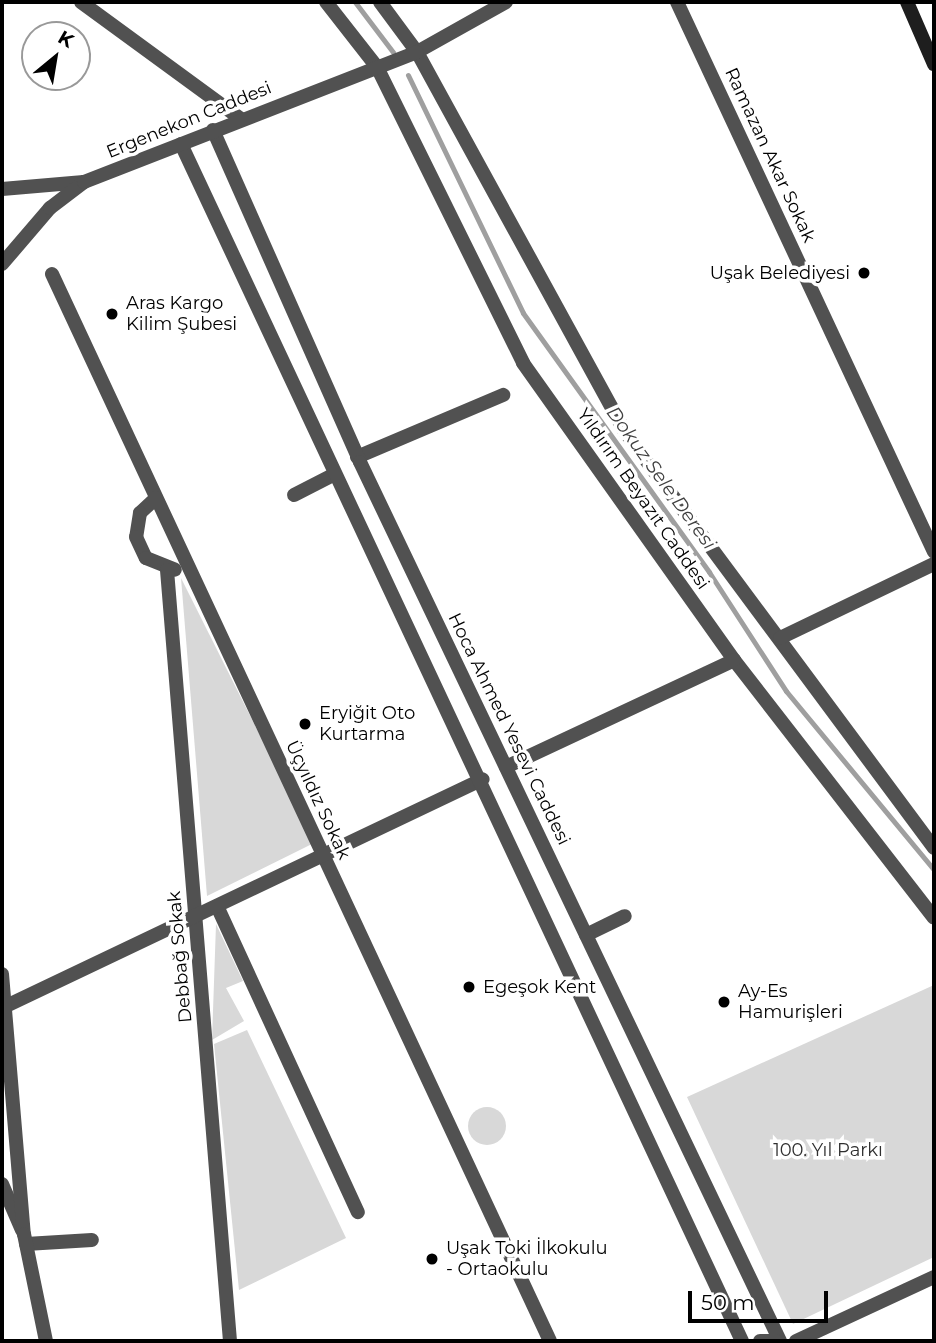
<!DOCTYPE html>
<meta charset="utf-8">
<style>
body{margin:0}
#map{position:relative;width:936px;height:1343px;overflow:hidden;background:#fff;font-family:Montserrat,sans-serif}
div>[style]{position:absolute}
[style*='--x']{left:calc(var(--x)*1px);top:calc(var(--y)*1px);width:calc(var(--w)*1px);rotate:calc(var(--a)*1deg)}
.green>*{inset:0;background:#d8d8d8}
.round{border-radius:50%}
.stream>*{height:5px;margin:-2.5px;padding:0 2.5px;transform-origin:2.5px;border-radius:2.5px;background:#9f9f9f}
.pedestrian>*{height:14px;margin:-7px;padding:0 7px;transform-origin:7px;border-radius:7px;background:#515151}
.minor>*{height:14px;margin:-7px;padding:0 7px;transform-origin:7px;border-radius:7px;background:#515151}
.tertiary>*{height:14px;margin:-7px;padding:0 7px;transform-origin:7px;border-radius:7px;background:#515151}
.secondary>*{height:14px;margin:-7px;padding:0 7px;transform-origin:7px;border-radius:7px;background:#1e1e1e}
.dots>*{width:19px;height:19px;translate:-50% -50%;box-sizing:border-box;border:4px solid #fff;border-radius:50%}
span{translate:-50% -50%;white-space:nowrap;text-align:center;line-height:1.15;-webkit-text-stroke:7px #fff;paint-order:stroke}
.street-label{font-size:18px;color:#000}
.poi-label{font-size:18px;color:#000}
.right{translate:-100% -50%;text-align:right}
.left{translate:0 -50%;text-align:left}
.park-label{font-size:18px;color:#2f2f2f}
.water-label{font-size:19px;color:#404040;font-style:italic}
.frame{position:absolute;inset:0;border:4px solid #000;pointer-events:none}
.north{position:absolute;left:21px;top:21px;width:70px;height:70px;box-sizing:border-box;background:#fff;border:2px solid #999;border-radius:50%;rotate:30deg;font-size:19px;font-weight:700;line-height:28px;text-align:center;color:#000}
.north::after{content:'';display:block;margin:auto;width:24px;height:32px;background:#000;clip-path:polygon(50% 0,100% 100%,50% 72%,0 100%)}
.scale{position:absolute;left:688px;top:1291px;width:140px;height:32px;box-sizing:border-box;border:4px solid #000;border-top:0;padding-left:9px;font-size:21px;line-height:24px;white-space:nowrap;color:#000;-webkit-text-stroke:5px #fff;paint-order:stroke}
</style>
<div id="map">
<div class="green">
<i style="clip-path:polygon(181px 578px,314px 843px,207px 896px)"></i>
<i style="clip-path:polygon(216px 924px,243px 981px,226px 988px,244px 1021px,212px 1040px)"></i>
<i style="clip-path:polygon(934px 985px,934px 1257px,793px 1324px,687px 1097px)"></i>
<i style="clip-path:polygon(247px 1030px,346px 1238px,239px 1290px,214px 1044px)"></i>
<i class="round" style="left:468px;top:1107px;width:38px;height:38px"></i>
</div>
<div class="stream">
<i style="--x:355;--y:2;--w:63;--a:52.8"></i>
<i style="--x:408;--y:75;--w:264;--a:64.2"></i>
<i style="--x:523;--y:313;--w:319;--a:54.3"></i>
<i style="--x:709;--y:572;--w:142;--a:57.1"></i>
<i style="--x:786;--y:691;--w:232;--a:50.4"></i>
</div>
<div class="pedestrian">
<i style="--x:417;--y:52;--w:430;--a:61.3"></i>
<i style="--x:623;--y:429;--w:522;--a:53.42"></i>
<i style="--x:377;--y:67;--w:330;--a:63.7"></i>
<i style="--x:523;--y:363;--w:364;--a:54.6"></i>
<i style="--x:734;--y:660;--w:326;--a:52.2"></i>
</div>
<div class="minor">
<i style="--x:81;--y:2;--w:198;--a:36.2"></i>
<i style="--x:326;--y:2;--w:83;--a:51.9"></i>
<i style="--x:380;--y:2;--w:62;--a:53.5"></i>
<i style="--x:417;--y:52;--w:102;--a:-29.3"></i>
<i style="--x:677;--y:2;--w:607;--a:64.95"></i>
<i style="--x:2;--y:189;--w:82;--a:-4.9"></i>
<i style="--x:52;--y:274;--w:1177;--a:64.98"></i>
<i style="--x:357;--y:457;--w:159;--a:-23"></i>
<i style="--x:294;--y:495;--w:46;--a:-27.1"></i>
<i style="--x:156;--y:498;--w:22;--a:137"></i>
<i style="--x:140;--y:513;--w:24;--a:99"></i>
<i style="--x:136;--y:537;--w:23;--a:65"></i>
<i style="--x:146;--y:558;--w:31;--a:22"></i>
<i style="--x:167;--y:570;--w:774;--a:85.33"></i>
<i style="--x:780;--y:638;--w:171;--a:-25.7"></i>
<i style="--x:506;--y:767;--w:252;--a:-25.1"></i>
<i style="--x:217;--y:906;--w:337;--a:65.3"></i>
<i style="--x:586;--y:935;--w:43;--a:-26"></i>
<i style="--x:2;--y:1014;--w:7;--a:-74"></i>
<i style="--x:4;--y:1007;--w:530;--a:-25.45"></i>
<i style="--x:2;--y:1184;--w:50;--a:66.5"></i>
<i style="--x:26;--y:1244;--w:66;--a:-3.5"></i>
<i style="--x:796;--y:1341;--w:152;--a:-24.9"></i>
</div>
<div class="tertiary">
<i style="--x:213;--y:130;--w:363;--a:66.1"></i>
<i style="--x:360;--y:462;--w:974;--a:64.46"></i>
<i style="--x:181;--y:144;--w:1322;--a:64.89"></i>
<i style="--x:2;--y:264;--w:74;--a:-49.4"></i>
<i style="--x:50;--y:208;--w:43;--a:-37.4"></i>
<i style="--x:84;--y:182;--w:357;--a:-21.3"></i>
<i style="--x:2;--y:974;--w:261;--a:85.2"></i>
<i style="--x:24;--y:1234;--w:109;--a:78.4"></i>
<i style="--x:760;--y:1341;--w:16;--a:0"></i>
</div>
<div class="secondary">
<i style="--x:907;--y:2;--w:68;--a:66.5"></i>
</div>
<div class="dots">
<i style="left:864px;top:273px;background:#000"></i>
<i style="left:112px;top:314px;background:#000"></i>
<i style="left:305px;top:724px;background:#000"></i>
<i style="left:469px;top:987px;background:#000"></i>
<i style="left:724px;top:1002px;background:#000"></i>
<i style="left:432px;top:1259px;background:#000"></i>
</div>
<div class="street-label">
<span style="left:189px;top:120px;rotate:-22deg">Ergenekon Caddesi</span>
<span style="left:770px;top:155px;rotate:65deg">Ramazan Akar Sokak</span>
<span style="left:643px;top:499px;rotate:55deg">Yıldırım Beyazıt Caddesi</span>
<span style="left:509px;top:729px;rotate:64deg">Hoca Ahmed Yesevi Caddesi</span>
<span style="left:318px;top:800px;rotate:65deg">Üçyıldız Sokak</span>
<span style="left:180px;top:957px;rotate:-95deg">Debbağ Sokak</span>
</div>
<div class="poi-label">
<span class="right" style="left:850px;top:273px">Uşak Belediyesi</span>
<span class="left" style="left:126px;top:314px">Aras Kargo<br>Kilim Şubesi</span>
<span class="left" style="left:319px;top:724px">Eryiğit Oto<br>Kurtarma</span>
<span class="left" style="left:483px;top:987px">Egeşok Kent</span>
<span class="left" style="left:738px;top:1002px">Ay-Es<br>Hamurişleri</span>
<span class="left" style="left:446px;top:1259px">Uşak Toki İlkokulu<br>- Ortaokulu</span>
</div>
<div class="park-label">
<span style="left:828px;top:1150px">100. Yıl Parkı</span>
</div>
<div class="water-label">
<span style="left:661px;top:478px;rotate:54deg">Dokuz Sele Deresi</span>
</div>
<div class="frame"></div>
<div class="north">K</div>
<div class="scale">50 m</div>
</div>
